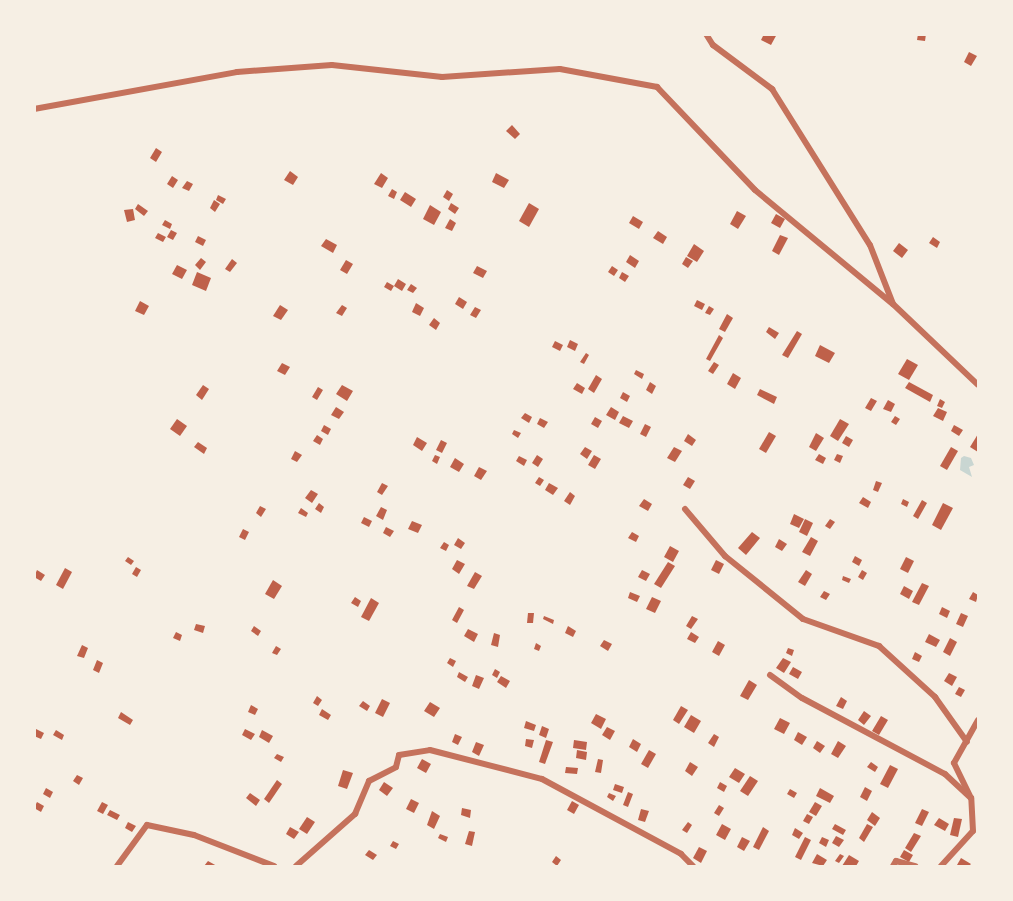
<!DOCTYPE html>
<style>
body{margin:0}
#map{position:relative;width:1013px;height:901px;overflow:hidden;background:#f6efe4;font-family:Jost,sans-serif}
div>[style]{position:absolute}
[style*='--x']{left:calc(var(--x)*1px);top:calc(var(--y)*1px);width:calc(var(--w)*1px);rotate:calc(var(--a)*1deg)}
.water>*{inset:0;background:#c9d6d2}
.building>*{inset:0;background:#bf614a}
.minor>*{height:6px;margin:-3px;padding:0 3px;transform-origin:3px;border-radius:3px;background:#c5725c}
span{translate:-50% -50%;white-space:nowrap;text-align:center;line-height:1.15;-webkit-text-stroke:6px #f6efe4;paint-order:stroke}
.frame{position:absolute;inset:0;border:36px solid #f6efe4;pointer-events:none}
</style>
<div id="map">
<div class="water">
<i style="clip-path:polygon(964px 456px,971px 458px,974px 465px,969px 467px,972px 477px,960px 470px,961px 458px)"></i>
</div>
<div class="building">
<i style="clip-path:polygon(764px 34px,777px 34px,771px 45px,761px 40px)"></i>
<i style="clip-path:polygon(918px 34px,926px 34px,925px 41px,917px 40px)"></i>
<i style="clip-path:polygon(969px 52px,977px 56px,971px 66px,964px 62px)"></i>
<i style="clip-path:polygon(512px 125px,520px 134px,515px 139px,506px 131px)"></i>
<i style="clip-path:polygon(156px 148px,162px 152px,156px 162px,150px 158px)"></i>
<i style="clip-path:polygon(290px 171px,298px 177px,293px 185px,284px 180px)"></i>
<i style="clip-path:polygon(381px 173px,388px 178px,382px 188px,374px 184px)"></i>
<i style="clip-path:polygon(496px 173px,509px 180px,504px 188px,492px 182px)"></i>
<i style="clip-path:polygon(172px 176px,178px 180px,173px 188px,167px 184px)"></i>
<i style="clip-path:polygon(187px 181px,193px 184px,189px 191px,182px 188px)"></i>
<i style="clip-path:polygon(392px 189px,397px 192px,394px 199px,388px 196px)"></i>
<i style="clip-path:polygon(447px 190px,453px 194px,449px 201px,443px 197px)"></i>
<i style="clip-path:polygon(405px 192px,416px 199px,411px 207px,400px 200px)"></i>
<i style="clip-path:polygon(218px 195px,226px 199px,223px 204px,216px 200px)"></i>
<i style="clip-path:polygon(214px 200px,220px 204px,215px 212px,210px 208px)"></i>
<i style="clip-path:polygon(451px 203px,459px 208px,455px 214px,448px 209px)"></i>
<i style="clip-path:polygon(529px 203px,539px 209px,529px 227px,519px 221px)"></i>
<i style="clip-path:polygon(138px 204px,148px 211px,144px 216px,135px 209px)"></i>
<i style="clip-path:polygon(430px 205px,441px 212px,434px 225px,423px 219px)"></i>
<i style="clip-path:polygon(133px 209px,135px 220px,127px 222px,124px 210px)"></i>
<i style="clip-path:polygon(737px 211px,746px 216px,738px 229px,730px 224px)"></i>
<i style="clip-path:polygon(776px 214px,785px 219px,780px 228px,771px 223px)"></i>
<i style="clip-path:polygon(633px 216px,643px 222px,639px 229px,629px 223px)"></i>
<i style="clip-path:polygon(450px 219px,456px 223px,452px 231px,445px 228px)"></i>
<i style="clip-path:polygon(165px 220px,172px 224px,170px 229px,162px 225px)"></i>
<i style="clip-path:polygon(171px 230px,177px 233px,173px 240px,167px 237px)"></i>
<i style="clip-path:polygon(658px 231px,667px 237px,663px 244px,653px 238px)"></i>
<i style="clip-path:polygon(158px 233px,166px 237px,163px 242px,155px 238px)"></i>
<i style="clip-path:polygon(780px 235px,788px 238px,779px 255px,772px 251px)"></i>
<i style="clip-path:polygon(198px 236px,206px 240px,203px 246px,195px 242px)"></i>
<i style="clip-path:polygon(933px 237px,940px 242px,937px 248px,929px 243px)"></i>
<i style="clip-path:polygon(326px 239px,337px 245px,333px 253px,321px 246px)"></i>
<i style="clip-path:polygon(899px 243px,908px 250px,902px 258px,893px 251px)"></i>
<i style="clip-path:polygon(694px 244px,704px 251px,697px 262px,687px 256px)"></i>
<i style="clip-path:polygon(630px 255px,639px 261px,635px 268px,626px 262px)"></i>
<i style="clip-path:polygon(686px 257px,693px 261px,688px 268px,682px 264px)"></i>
<i style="clip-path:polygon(201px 258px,206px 262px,200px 270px,195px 265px)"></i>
<i style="clip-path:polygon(232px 259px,237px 263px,230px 272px,225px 269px)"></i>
<i style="clip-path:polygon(346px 260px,353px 264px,347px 274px,340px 270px)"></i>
<i style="clip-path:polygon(177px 265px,187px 270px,182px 279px,172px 274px)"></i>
<i style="clip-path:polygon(477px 266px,487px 271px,483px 278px,473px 273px)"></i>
<i style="clip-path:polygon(612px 266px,618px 270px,614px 276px,608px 272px)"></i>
<i style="clip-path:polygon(197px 272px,211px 278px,206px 291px,192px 285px)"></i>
<i style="clip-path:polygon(622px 272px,629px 276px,625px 282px,619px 278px)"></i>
<i style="clip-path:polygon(398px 279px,406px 284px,402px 291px,394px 286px)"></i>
<i style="clip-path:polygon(387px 282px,394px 286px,391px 291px,384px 287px)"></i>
<i style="clip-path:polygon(411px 284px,417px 288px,413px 293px,407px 290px)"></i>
<i style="clip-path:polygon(459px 297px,467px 302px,463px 309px,455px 304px)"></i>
<i style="clip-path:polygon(697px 300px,705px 304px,702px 310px,694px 306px)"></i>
<i style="clip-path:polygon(140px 301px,149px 306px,144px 315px,135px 311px)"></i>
<i style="clip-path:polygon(416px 303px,424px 308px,420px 316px,412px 312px)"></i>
<i style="clip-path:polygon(280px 305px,288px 310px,281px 320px,273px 316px)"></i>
<i style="clip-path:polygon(342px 305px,347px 308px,342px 316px,336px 313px)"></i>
<i style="clip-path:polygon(709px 306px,714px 309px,710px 315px,705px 313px)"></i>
<i style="clip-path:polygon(475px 307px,481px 310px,476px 318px,470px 315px)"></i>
<i style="clip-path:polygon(727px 314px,733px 318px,725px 332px,719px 329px)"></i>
<i style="clip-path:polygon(434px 318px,440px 323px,436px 330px,429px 325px)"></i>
<i style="clip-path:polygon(769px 327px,779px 333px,775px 339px,766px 332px)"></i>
<i style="clip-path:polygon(797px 331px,802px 334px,788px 358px,782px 355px)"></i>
<i style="clip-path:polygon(719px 335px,723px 338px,710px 361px,706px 359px)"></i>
<i style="clip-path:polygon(570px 340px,578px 344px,575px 351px,567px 347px)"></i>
<i style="clip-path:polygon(555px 341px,563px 345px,560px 351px,552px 347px)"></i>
<i style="clip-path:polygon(820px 345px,835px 353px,829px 363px,815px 356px)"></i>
<i style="clip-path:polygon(586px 353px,589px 355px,584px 364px,580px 362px)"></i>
<i style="clip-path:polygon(907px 359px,918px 365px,909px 380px,898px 374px)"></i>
<i style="clip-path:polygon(714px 362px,719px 365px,713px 374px,708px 371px)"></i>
<i style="clip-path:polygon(282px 363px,290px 367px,285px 375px,277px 371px)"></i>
<i style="clip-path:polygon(636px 370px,644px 374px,642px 379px,634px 374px)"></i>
<i style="clip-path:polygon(733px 373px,741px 378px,735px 389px,727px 384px)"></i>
<i style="clip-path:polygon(596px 375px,602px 379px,594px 393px,588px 389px)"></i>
<i style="clip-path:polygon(650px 382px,656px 386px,652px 394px,646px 390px)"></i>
<i style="clip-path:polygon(909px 382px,933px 395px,930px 402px,905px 388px)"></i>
<i style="clip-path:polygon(577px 383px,585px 388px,582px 394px,573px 389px)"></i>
<i style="clip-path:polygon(203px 385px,209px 389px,202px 400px,196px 395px)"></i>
<i style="clip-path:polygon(342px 385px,353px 391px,347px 401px,336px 394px)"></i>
<i style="clip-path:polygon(318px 387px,323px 390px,317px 400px,312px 397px)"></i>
<i style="clip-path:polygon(760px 389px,777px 397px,774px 404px,757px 395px)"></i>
<i style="clip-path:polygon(623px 392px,630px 396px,627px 402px,620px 398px)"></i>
<i style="clip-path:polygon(871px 398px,877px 401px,871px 411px,865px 408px)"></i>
<i style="clip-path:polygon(940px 399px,945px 402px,942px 408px,937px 406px)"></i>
<i style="clip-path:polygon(888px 400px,895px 404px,891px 412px,883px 409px)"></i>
<i style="clip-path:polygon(336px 407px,344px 412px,339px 419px,331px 415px)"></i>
<i style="clip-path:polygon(611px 407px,619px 412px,615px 420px,606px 415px)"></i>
<i style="clip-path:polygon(938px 408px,947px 412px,943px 421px,933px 416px)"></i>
<i style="clip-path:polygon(525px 413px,532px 417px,529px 423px,521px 418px)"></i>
<i style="clip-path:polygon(623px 416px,633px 421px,629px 428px,619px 423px)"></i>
<i style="clip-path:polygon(895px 416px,900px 419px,896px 425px,891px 422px)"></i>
<i style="clip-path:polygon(595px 417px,602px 421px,598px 428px,591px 424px)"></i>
<i style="clip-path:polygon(540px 418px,548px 422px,544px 428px,537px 424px)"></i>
<i style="clip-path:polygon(177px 419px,187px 426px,180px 436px,170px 429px)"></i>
<i style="clip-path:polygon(840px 419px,849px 424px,838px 441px,830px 436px)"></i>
<i style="clip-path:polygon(645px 424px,651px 427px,646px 437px,640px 434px)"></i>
<i style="clip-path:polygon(324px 425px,331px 429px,328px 435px,321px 431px)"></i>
<i style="clip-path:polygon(954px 425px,963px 430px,959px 436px,951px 431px)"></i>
<i style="clip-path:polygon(514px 430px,521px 433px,518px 438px,512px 434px)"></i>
<i style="clip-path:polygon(769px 432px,776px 436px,766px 453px,759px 449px)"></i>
<i style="clip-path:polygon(816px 433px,824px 438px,816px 451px,809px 447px)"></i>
<i style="clip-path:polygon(688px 434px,696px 440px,692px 446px,684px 441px)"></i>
<i style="clip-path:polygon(978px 434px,978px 452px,970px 447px)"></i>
<i style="clip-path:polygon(317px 435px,323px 439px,320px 445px,313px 441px)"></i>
<i style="clip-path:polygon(846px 436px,853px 440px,849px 447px,842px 443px)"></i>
<i style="clip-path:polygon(417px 437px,427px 443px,422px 451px,413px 445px)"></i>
<i style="clip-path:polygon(441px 440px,447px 443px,442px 453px,436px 450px)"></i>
<i style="clip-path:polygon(198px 442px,207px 448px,204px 454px,194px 447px)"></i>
<i style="clip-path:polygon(585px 447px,592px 451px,587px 459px,580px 454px)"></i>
<i style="clip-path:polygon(674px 447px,682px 451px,675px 462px,667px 458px)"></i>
<i style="clip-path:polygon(951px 447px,958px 451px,947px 470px,940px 466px)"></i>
<i style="clip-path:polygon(295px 451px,302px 455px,297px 462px,291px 459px)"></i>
<i style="clip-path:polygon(819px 454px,826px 458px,823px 464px,815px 460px)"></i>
<i style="clip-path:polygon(837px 454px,843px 456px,840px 463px,834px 460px)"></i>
<i style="clip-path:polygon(435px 455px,440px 457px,437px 464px,432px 461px)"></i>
<i style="clip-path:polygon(537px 455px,543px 459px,538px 467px,532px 463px)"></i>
<i style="clip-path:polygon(594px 455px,601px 459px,595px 469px,588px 465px)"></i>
<i style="clip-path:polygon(519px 456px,527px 460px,524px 466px,516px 461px)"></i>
<i style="clip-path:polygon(455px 458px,464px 464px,459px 472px,450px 467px)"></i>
<i style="clip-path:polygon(479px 467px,487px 471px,481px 480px,474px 476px)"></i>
<i style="clip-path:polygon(539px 477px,544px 480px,540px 486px,535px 483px)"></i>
<i style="clip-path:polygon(688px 477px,695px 481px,690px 489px,683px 485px)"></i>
<i style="clip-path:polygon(876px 481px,882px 483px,878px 492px,873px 490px)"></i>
<i style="clip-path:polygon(382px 483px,388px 486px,382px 495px,377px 492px)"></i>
<i style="clip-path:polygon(549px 483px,558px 488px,553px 495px,545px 490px)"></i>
<i style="clip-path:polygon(311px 490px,318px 494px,312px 503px,305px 498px)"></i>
<i style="clip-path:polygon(570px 492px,575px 496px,570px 505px,564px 501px)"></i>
<i style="clip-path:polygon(863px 497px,871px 502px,868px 508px,859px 503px)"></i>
<i style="clip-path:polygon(644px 499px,652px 504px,648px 511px,639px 506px)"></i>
<i style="clip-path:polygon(903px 499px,909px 502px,907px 507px,901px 504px)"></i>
<i style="clip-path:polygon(922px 500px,927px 503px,918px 519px,913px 516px)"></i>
<i style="clip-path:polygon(319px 503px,324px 507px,321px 513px,315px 509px)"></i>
<i style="clip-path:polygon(943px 503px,953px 508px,941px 530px,932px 525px)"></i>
<i style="clip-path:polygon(260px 506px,266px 509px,261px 517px,256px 513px)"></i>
<i style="clip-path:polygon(381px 507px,387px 510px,383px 520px,376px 516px)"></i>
<i style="clip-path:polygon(301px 508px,308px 513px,306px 517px,298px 513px)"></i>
<i style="clip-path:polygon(794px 514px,804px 519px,799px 528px,790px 524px)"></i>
<i style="clip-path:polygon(364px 517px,372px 521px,369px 527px,361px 523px)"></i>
<i style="clip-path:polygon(805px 519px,813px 523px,807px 536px,799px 532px)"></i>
<i style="clip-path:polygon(830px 519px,835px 522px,830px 529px,825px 526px)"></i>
<i style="clip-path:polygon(412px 521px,422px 525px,418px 533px,408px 529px)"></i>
<i style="clip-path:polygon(386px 527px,394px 531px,390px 537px,383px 533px)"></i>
<i style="clip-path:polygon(243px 529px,249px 532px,245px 540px,239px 537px)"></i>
<i style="clip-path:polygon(632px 532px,639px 536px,636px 542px,628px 538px)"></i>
<i style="clip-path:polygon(752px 532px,760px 538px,746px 555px,738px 548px)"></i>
<i style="clip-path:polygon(811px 537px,818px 541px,810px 556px,802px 552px)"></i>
<i style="clip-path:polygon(458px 538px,465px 543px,461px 549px,454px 545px)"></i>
<i style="clip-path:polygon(779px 539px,787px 544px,782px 551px,775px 547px)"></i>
<i style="clip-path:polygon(444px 542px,449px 545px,446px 551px,440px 548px)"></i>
<i style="clip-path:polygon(670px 546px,679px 551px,673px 562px,664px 557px)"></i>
<i style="clip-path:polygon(855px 556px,862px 560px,859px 566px,852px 562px)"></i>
<i style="clip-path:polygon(128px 557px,134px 561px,131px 565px,125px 561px)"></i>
<i style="clip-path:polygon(906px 557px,914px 561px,908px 573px,900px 569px)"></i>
<i style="clip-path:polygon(457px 560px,465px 564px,459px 574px,452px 569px)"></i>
<i style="clip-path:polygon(716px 560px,724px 564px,719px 574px,711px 570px)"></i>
<i style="clip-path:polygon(668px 562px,675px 566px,661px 588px,654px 584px)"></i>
<i style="clip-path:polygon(136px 567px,141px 570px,137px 577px,132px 574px)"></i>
<i style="clip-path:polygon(65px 568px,72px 572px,63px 589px,56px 585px)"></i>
<i style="clip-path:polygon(37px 570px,45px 575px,41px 581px,34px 577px)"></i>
<i style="clip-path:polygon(642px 570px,650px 574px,646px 581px,638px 577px)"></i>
<i style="clip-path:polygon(806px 570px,812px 574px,805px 586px,798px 582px)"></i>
<i style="clip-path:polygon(862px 570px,867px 573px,863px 580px,858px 577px)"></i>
<i style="clip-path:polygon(475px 572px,482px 576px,474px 589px,467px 586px)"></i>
<i style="clip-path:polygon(843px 576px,851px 579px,849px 583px,842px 580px)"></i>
<i style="clip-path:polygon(273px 580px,282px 586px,274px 599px,265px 594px)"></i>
<i style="clip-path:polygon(922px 583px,929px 586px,919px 605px,912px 602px)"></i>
<i style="clip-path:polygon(904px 586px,913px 591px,909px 599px,900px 594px)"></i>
<i style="clip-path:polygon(824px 591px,830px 594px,826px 600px,820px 597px)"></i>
<i style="clip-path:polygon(630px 592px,640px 596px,637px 602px,628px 598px)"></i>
<i style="clip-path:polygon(973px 592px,978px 595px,976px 602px,969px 599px)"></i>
<i style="clip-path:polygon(355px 597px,361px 601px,358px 607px,351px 603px)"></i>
<i style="clip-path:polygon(652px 597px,661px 601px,655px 613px,646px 609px)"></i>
<i style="clip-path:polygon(371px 598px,379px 603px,369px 621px,361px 617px)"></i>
<i style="clip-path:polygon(459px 607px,464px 610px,457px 623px,452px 620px)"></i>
<i style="clip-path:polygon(942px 607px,950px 611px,947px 618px,939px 614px)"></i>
<i style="clip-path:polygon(528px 613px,534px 613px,533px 623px,527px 623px)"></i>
<i style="clip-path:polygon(961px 613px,968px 616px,963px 627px,956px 624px)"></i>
<i style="clip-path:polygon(544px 616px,554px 620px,553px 624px,543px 619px)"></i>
<i style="clip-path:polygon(692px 616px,698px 619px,691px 629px,686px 626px)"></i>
<i style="clip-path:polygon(196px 624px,205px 626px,203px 633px,194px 630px)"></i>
<i style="clip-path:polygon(254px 626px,261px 631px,258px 636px,251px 631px)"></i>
<i style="clip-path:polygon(568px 626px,576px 631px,573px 637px,565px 633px)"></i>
<i style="clip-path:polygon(468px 629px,478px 634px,474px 642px,464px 636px)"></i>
<i style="clip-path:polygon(176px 632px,182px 635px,180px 641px,173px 638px)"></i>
<i style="clip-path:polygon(691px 632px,699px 637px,695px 643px,687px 639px)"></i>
<i style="clip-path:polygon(494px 633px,500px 635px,498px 647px,491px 645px)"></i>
<i style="clip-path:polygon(929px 634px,940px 640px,936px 647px,925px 642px)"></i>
<i style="clip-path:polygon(950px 638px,957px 642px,950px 656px,943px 652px)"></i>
<i style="clip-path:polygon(604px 640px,612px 644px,608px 651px,600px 646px)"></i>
<i style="clip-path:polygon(718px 641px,725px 645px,719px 656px,712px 652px)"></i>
<i style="clip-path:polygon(536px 643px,541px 646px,539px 651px,534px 649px)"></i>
<i style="clip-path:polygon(82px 645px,88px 648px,84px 658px,77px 656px)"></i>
<i style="clip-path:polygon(276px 646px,281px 649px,277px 655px,272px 653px)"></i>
<i style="clip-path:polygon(788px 648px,794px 650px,792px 656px,786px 653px)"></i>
<i style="clip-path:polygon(915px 652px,922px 656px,919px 662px,912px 659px)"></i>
<i style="clip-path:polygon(450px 658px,456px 661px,453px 667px,447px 663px)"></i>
<i style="clip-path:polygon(783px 658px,791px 662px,784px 673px,776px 668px)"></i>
<i style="clip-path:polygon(97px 660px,103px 663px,99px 673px,93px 670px)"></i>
<i style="clip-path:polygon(793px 667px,802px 672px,798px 679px,789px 674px)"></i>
<i style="clip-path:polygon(495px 669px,500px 672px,497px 678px,492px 675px)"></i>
<i style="clip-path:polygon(459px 672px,468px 677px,465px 682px,457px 677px)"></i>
<i style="clip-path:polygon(949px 673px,957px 677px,952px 686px,944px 681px)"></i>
<i style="clip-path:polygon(476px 675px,484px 678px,479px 689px,472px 686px)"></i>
<i style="clip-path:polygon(501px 676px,510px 681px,506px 688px,497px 682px)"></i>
<i style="clip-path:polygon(749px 680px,757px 685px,748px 700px,740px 696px)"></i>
<i style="clip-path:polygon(959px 687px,965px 690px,961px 697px,955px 694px)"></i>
<i style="clip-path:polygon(317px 696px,322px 700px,318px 706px,313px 703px)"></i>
<i style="clip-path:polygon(841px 697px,847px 701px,843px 709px,836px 706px)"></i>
<i style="clip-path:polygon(382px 699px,390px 703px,383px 717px,375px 713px)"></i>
<i style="clip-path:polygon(363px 701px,370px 706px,367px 711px,359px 706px)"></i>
<i style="clip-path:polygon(430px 702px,440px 708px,434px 717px,424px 711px)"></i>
<i style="clip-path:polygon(251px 705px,258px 709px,255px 715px,248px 712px)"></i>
<i style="clip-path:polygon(681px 706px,688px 710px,679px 724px,673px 720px)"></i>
<i style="clip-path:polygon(322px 709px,331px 715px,328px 720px,319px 715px)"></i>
<i style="clip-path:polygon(864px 711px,871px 716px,864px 725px,858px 720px)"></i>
<i style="clip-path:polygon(121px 712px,133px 720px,130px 725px,118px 718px)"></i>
<i style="clip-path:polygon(596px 714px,606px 719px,601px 729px,591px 723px)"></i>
<i style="clip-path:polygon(691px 715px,701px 721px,694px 733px,684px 727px)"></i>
<i style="clip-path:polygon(881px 716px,888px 720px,879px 735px,872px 731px)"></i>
<i style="clip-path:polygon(780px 718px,790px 723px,784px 734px,774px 729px)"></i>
<i style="clip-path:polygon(526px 721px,536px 725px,534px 731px,524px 728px)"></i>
<i style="clip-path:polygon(542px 726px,549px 729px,546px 738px,539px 735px)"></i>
<i style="clip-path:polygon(607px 727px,615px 731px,610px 740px,602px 735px)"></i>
<i style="clip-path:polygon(36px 729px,44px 733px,41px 739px,34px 736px)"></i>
<i style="clip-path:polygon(245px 729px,255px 734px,251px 740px,242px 735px)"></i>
<i style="clip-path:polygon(56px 730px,64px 735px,62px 740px,53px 735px)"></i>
<i style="clip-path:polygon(262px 730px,273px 736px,269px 743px,259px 737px)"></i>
<i style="clip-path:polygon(798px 732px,807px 737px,802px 745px,794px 740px)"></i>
<i style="clip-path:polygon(455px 734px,462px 737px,458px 745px,452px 742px)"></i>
<i style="clip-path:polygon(714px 734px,719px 737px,714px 747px,708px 743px)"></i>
<i style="clip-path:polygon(526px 739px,534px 740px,532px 748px,525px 746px)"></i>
<i style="clip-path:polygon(633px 739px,641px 744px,637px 752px,629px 747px)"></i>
<i style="clip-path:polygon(546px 740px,553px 742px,545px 764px,539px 762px)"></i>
<i style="clip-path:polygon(574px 740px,587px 742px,586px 750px,573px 748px)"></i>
<i style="clip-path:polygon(817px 741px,825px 746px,820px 753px,813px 748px)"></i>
<i style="clip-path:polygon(838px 741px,846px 746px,838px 758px,831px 754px)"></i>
<i style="clip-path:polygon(476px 742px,484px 745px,479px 756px,472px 752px)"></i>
<i style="clip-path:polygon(577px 750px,587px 752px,586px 760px,576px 758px)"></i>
<i style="clip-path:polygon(649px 750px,656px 754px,648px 768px,641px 764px)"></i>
<i style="clip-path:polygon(277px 754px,284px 757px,281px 762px,274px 758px)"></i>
<i style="clip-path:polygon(422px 759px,431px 764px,426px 773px,417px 768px)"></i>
<i style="clip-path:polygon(598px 759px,603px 760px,601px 773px,595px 772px)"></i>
<i style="clip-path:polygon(690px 762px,698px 767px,692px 776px,685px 771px)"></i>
<i style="clip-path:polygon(871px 762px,878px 767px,875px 772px,867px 767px)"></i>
<i style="clip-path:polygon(890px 765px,898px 769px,888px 788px,880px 784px)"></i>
<i style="clip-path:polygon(566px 767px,578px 768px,577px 774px,565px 773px)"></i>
<i style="clip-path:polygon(735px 768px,745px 774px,739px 783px,729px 777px)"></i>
<i style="clip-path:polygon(343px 770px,353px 773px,347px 789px,338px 786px)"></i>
<i style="clip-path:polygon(77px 775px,83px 778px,79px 785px,73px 781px)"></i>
<i style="clip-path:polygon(750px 776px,758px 781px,748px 796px,740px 791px)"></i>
<i style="clip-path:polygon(277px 780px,282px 784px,269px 803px,264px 799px)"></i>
<i style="clip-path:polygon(384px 782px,393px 788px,387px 796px,379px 790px)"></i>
<i style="clip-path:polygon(720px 782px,727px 786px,724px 792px,717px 788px)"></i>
<i style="clip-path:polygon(615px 784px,624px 787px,622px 793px,613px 790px)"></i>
<i style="clip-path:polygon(865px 787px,872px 791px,867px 801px,860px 797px)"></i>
<i style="clip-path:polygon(46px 788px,53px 792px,50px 798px,43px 794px)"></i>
<i style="clip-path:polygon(820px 788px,834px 796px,830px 803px,816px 796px)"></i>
<i style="clip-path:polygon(790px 789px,797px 793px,794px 798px,787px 794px)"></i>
<i style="clip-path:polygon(628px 792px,633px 794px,628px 807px,623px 805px)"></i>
<i style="clip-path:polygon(250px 793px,260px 800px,256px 806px,246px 798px)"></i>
<i style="clip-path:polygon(609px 793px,616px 796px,613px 801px,607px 797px)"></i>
<i style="clip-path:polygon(411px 799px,419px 803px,414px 813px,406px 809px)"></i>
<i style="clip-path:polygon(572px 801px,579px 805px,574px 814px,567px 810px)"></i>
<i style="clip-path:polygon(37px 802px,44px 806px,41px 812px,34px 808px)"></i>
<i style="clip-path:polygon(102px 802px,108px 805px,103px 814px,97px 811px)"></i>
<i style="clip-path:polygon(815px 802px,822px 806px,816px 816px,809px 812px)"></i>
<i style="clip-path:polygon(719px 805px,724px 808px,719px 816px,714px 813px)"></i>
<i style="clip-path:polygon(462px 808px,471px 810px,470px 818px,461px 815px)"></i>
<i style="clip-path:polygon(641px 809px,649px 811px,645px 822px,638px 820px)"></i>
<i style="clip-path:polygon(922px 809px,929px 812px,922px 826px,915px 823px)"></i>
<i style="clip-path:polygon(110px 810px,120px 815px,117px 820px,107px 815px)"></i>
<i style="clip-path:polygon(432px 811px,440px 816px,434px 829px,427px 825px)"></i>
<i style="clip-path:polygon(872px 812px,880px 818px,875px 826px,867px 820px)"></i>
<i style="clip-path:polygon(807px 814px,813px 817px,809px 824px,803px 821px)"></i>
<i style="clip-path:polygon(307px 817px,315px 822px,307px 834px,299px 829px)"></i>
<i style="clip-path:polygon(939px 818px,949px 824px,945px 831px,934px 825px)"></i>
<i style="clip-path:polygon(954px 818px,962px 819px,958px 837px,950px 835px)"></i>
<i style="clip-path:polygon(128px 822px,136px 826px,132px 832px,125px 828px)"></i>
<i style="clip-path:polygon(688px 822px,692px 825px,687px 833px,682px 830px)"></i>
<i style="clip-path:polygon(722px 824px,731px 829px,725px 840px,716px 835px)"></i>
<i style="clip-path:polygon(835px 824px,846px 830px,843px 835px,832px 829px)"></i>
<i style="clip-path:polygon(867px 824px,873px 827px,864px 842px,859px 838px)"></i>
<i style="clip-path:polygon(290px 827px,299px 832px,294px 839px,286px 834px)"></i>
<i style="clip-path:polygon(763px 827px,769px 831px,759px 850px,753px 847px)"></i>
<i style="clip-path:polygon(795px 828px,803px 833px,799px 839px,792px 835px)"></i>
<i style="clip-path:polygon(469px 831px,475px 832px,472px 846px,465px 844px)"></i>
<i style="clip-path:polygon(914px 833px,921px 836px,911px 852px,905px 848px)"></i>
<i style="clip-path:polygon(440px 834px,448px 837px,446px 842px,438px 838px)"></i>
<i style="clip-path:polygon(836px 836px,844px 840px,839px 847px,832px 843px)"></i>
<i style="clip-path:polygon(742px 837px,750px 841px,744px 851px,737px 847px)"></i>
<i style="clip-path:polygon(805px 837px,811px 840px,801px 860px,795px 857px)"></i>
<i style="clip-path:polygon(822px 837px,829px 840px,826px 847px,819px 843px)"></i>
<i style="clip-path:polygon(393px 841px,399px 844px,396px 849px,390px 846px)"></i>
<i style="clip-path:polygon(699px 847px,707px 851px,701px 863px,693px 858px)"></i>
<i style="clip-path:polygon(369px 850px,377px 855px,373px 860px,365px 855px)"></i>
<i style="clip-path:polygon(904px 850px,913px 855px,909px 862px,900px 857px)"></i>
<i style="clip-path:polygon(817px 854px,827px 860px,823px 866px,812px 863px)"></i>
<i style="clip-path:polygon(840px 854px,844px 856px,839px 863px,835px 861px)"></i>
<i style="clip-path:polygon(849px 855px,859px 861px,856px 866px,842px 866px)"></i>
<i style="clip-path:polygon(556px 856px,561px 860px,557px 866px,552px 862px)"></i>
<i style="clip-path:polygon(961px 858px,971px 864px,969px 866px,957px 865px)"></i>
<i style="clip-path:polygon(208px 861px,217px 866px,204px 866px)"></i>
</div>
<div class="minor">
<i style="--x:706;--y:34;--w:13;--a:58"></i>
<i style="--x:713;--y:45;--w:74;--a:36.7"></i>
<i style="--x:772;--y:89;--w:184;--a:57.9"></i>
<i style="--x:870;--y:245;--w:63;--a:68.7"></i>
<i style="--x:893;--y:304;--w:117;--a:43.6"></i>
<i style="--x:34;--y:109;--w:206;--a:-10.3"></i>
<i style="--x:237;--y:72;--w:95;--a:-4.2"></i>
<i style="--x:332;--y:65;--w:111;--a:6.2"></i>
<i style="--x:442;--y:77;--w:118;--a:-3.9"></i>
<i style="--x:560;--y:69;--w:99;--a:10.5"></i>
<i style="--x:657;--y:87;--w:142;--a:46.4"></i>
<i style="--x:755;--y:190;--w:179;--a:39.6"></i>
<i style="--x:685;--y:509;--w:62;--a:49.6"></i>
<i style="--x:725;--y:556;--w:100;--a:38.9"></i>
<i style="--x:803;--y:619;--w:81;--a:19.6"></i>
<i style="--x:879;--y:646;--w:76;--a:42.3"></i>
<i style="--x:935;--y:697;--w:55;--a:54.6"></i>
<i style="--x:770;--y:675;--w:39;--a:36"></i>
<i style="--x:802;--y:698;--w:162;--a:28"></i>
<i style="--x:945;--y:774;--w:35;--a:43"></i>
<i style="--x:117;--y:866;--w:51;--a:-53.8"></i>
<i style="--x:147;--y:825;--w:48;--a:12"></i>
<i style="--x:194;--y:835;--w:86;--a:21.2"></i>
<i style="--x:296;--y:866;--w:79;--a:-41.4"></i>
<i style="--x:355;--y:814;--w:36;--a:-67"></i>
<i style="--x:369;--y:781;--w:30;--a:-27"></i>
<i style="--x:396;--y:767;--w:12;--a:-76"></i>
<i style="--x:399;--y:755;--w:31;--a:-9"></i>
<i style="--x:430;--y:750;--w:116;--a:14.5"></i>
<i style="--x:542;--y:779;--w:158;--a:28.3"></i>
<i style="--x:681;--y:854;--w:17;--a:45"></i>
<i style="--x:893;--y:866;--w:6;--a:-59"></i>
<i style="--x:896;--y:861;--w:20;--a:15"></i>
<i style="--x:941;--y:866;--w:47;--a:-47.6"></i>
<i style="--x:973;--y:831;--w:33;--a:-93"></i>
<i style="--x:971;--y:798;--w:39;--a:-116"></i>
<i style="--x:954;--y:763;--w:49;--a:-60.8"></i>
</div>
<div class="frame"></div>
</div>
